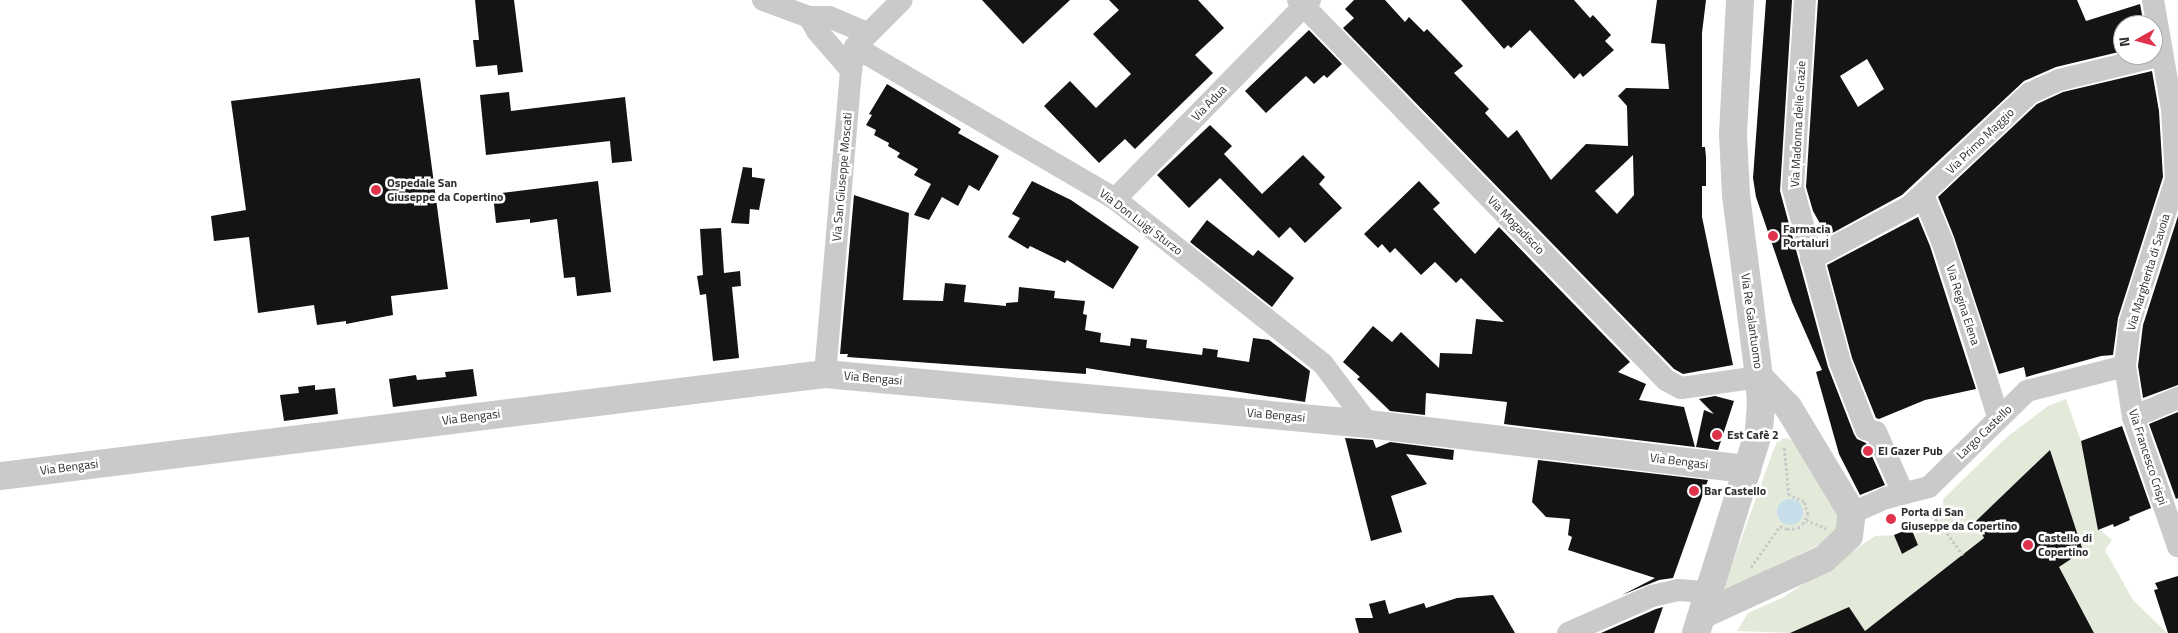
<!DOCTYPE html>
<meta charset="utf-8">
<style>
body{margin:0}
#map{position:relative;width:2178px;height:633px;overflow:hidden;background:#fff;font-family:"Titillium Web",sans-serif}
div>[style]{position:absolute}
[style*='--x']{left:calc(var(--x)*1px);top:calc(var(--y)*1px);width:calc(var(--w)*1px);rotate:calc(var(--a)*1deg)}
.green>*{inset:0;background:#e4eada}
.water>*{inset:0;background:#c7deea}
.round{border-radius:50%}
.building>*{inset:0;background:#141414}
.path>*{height:3px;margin-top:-1.5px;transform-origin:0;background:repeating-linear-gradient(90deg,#cacaca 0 2.5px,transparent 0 5px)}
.minor>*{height:22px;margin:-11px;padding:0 11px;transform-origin:11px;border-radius:11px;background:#cacaca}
.tertiary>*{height:28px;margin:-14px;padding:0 14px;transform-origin:14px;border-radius:14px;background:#cacaca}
.dots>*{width:14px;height:14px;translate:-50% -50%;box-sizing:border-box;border:2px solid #fff;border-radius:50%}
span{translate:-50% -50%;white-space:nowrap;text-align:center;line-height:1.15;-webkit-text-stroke:5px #fff;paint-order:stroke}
.street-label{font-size:12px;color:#2d2d2d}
.poi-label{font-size:12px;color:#2d2d2d;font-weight:700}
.left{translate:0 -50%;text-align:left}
.north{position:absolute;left:2113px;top:15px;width:50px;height:50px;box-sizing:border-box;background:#fff;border:1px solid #ababab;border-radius:50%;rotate:263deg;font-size:14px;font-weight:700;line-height:20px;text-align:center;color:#2d2d2d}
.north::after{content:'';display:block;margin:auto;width:18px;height:22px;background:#df334c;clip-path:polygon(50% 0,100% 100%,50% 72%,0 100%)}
</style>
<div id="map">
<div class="green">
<i style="clip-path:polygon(2066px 399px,2081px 441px,2099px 529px,2112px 540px,2105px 550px,2133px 600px,2167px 633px,2094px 633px,2059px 567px,2083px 551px,2050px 450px,1984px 538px,1865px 631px,1849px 608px,1790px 633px,1737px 631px,1748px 613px,1784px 597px,1875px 536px,1894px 535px,1902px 554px,1918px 545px,1914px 535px,1938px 521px,1944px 515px,1943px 499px,2007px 437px,2048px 406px)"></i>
<i style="clip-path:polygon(1787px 438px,1795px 443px,1833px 502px,1838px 517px,1836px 532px,1828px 540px,1728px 590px,1724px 588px,1725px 584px,1773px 451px,1778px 440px)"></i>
</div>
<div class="water">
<i class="round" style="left:1777px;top:499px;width:26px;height:26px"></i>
</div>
<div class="building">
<i style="clip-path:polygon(475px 0,514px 0,523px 72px,498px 75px,497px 65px,476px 67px,473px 40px,479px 40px)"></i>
<i style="clip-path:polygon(982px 0,1070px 0,1023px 44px)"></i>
<i style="clip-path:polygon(1109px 0,1198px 0,1224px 28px,1195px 55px,1213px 73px,1135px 149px,1125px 139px,1099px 163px,1044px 106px,1070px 81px,1096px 108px,1131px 74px,1093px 34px,1119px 10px)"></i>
<i style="clip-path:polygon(evenodd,1354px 0,1385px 0,1405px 22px,1409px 17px,1424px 32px,1427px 29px,1463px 66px,1454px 73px,1489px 109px,1485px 113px,1508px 138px,1517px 130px,1551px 180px,1586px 144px,1628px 146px,1627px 106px,1618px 96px,1626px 88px,1669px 89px,1665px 44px,1651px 43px,1657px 0,1706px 0,1702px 33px,1702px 147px,1705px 147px,1706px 157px,1706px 186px,1702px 186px,1702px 217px,1733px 365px,1683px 374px,1674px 369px,1343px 28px,1354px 18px,1345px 9px,1354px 0,1633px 155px,1634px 195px,1617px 214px,1595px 191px,1633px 155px)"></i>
<i style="clip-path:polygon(1461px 0,1574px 0,1590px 18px,1593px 15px,1611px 35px,1605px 41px,1614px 50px,1583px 77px,1580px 73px,1574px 79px,1530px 30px,1511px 48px,1508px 45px,1504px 49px)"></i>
<i style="clip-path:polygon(1766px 0,1792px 0,1780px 191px,1828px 367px,1854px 434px,1857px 439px,1866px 443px,1885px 485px,1860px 495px,1839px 454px,1816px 372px,1822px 370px,1792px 302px,1756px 197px,1753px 178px)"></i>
<i style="clip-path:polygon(evenodd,1818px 0,2077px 0,2086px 21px,2140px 4px,2144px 25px,2123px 25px,2123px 51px,2056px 67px,2024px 81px,1902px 195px,1827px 236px,1813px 211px,1806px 187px,1818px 0,1867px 59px,1884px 89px,1858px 107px,1840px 76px,1867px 59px)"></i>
<i style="clip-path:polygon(1309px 30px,1342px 64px,1327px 78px,1324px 75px,1314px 84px,1306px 76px,1266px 113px,1245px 91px)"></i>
<i style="clip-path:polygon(2152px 71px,2159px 111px,2163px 177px,2118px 318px,2113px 355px,2101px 356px,2026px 377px,2024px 367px,1999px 374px,1954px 237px,1938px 197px,2037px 104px,2063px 92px)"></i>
<i style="clip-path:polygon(420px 78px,448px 289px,391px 296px,393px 315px,346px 324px,346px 321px,317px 325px,314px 305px,258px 313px,249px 237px,214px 241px,211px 216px,246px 210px,231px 101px)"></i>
<i style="clip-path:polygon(887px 84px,961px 129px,958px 133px,999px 156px,979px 191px,969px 185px,958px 206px,942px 197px,929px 220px,914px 215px,931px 184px,914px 175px,918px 169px,897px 157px,900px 153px,888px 146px,889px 143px,874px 135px,876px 130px,866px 125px,872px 115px,869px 114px)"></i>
<i style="clip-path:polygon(509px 92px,511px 111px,625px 97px,632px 161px,612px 163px,610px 141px,486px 155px,480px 95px)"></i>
<i style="clip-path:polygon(1210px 125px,1232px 146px,1224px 154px,1262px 194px,1303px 155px,1325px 177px,1319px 184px,1342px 208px,1305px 243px,1290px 227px,1279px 238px,1220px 178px,1189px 208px,1157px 175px)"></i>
<i style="clip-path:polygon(743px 167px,752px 168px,752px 177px,765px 179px,759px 210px,750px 209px,749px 224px,731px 223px)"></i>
<i style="clip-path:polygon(598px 181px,611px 292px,577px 296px,575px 277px,564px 278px,557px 219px,530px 223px,530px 219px,496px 223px,493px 194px)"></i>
<i style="clip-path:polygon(1032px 181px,1071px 200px,1139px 247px,1113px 289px,1067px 260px,1065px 263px,1030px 246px,1028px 249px,1008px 237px,1020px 218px,1012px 214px)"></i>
<i style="clip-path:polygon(1419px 181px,1440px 203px,1433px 209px,1475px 254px,1499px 227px,1630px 362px,1618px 372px,1646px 384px,1639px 400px,1684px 407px,1695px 447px,1504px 424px,1507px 402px,1426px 393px,1425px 415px,1390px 411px,1357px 379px,1360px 377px,1343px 362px,1373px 326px,1392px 342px,1401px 332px,1439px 368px,1440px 353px,1472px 354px,1476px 319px,1504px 322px,1461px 278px,1456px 283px,1435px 262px,1421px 275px,1395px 248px,1390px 253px,1382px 244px,1378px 248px,1364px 234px)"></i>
<i style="clip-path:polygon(854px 195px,909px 213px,903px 300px,943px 301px,945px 283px,966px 285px,964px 302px,1006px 306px,1006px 303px,1018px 302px,1019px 287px,1055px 291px,1054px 298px,1085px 301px,1083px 314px,1087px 315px,1085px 330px,1101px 333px,1100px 342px,1130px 346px,1131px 338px,1147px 340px,1146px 348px,1202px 355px,1203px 348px,1218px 350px,1217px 357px,1249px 362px,1253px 338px,1269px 340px,1310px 371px,1305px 402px,1086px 368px,1086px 374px,847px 357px,848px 354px,840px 354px)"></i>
<i style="clip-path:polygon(2178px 216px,2178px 385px,2143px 398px,2138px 366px,2143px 325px)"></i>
<i style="clip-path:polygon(1918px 217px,1930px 246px,1976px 389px,1925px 400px,1879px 419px,1876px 418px,1852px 358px,1827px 265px)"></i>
<i style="clip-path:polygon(1207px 220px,1253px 256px,1258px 250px,1294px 278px,1272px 307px,1190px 242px)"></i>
<i style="clip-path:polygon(721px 228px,724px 273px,740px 271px,741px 286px,732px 287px,739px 358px,713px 361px,706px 294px,700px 295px,697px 276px,703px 275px,700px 229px)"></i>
<i style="clip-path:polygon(473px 369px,477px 396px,393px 407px,389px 379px,416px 375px,417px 380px,446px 377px,445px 372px)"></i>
<i style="clip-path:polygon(315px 385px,315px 390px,335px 388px,338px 414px,284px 421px,280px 395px,299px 393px,298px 387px)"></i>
<i style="clip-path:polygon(1715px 396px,1734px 401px,1718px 450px,1696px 447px,1704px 410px,1714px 414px,1699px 399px)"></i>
<i style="clip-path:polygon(2178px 412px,2178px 498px,2176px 499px,2149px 424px)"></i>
<i style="clip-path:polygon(2122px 426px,2151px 508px,2129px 517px,2130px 520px,2114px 527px,2113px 524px,2098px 530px,2081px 441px)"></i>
<i style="clip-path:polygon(1345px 438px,1373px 440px,1376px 448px,1390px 442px,1454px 450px,1453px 460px,1406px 454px,1427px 484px,1391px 496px,1402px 532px,1371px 541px)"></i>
<i style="clip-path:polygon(2050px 450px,2083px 551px,2059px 567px,2094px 633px,1790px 633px,1849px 607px,1865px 631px,1984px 538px,1976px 521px)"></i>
<i style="clip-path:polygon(1538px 460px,1708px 480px,1673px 578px,1659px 580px,1622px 595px,1655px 578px,1568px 550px,1572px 537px,1568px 535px,1570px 519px,1546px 517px,1532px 502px)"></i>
<i style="clip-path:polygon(1911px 528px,1918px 545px,1902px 554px,1894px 535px)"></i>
<i style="clip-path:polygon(2178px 576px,2178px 633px,2168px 633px,2154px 590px,2158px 589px,2155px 583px)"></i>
<i style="clip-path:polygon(1493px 595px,1515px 633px,1359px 633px,1355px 618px,1373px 618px,1369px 604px,1385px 600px,1389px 614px,1424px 603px,1426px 608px,1457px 598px)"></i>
<i style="clip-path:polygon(1663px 607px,1654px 633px,1601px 633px,1656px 609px)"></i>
</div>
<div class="path">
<i style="--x:1924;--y:509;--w:18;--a:41"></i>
<i style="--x:1938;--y:521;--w:42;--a:53.7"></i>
<i style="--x:1806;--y:520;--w:22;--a:22"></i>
<i style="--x:1751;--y:567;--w:50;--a:-54.7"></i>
<i style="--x:1780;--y:526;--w:8;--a:23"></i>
<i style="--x:1787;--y:529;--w:11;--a:-5"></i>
<i style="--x:1798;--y:528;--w:6;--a:-39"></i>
<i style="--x:1803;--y:524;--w:11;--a:-63"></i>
<i style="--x:1808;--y:514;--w:14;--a:-107"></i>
<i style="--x:1804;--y:501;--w:16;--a:-158"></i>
<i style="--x:1789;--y:495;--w:49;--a:-95.8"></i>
</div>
<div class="minor">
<i style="--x:763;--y:0;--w:49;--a:20.3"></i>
<i style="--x:809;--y:17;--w:20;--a:0"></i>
<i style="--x:829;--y:17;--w:41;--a:22.8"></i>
<i style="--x:1298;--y:0;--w:529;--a:45.92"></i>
<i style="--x:1666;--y:380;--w:17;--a:28"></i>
<i style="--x:1681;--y:388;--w:79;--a:-8"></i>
<i style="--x:1805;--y:0;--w:188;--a:93.7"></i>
<i style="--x:1793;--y:188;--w:180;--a:74.9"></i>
<i style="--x:1840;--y:362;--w:72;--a:68.8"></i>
<i style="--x:1866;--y:429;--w:10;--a:17"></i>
<i style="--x:1876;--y:432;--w:67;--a:66.1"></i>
<i style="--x:2153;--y:0;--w:111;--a:80.1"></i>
<i style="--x:2172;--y:109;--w:70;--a:86.7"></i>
<i style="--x:2176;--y:179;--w:150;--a:107.8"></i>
<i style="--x:2130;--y:322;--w:44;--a:96.5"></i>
<i style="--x:2125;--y:366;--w:52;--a:81.1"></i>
<i style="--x:2133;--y:417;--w:137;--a:70.8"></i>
<i style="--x:809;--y:17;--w:16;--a:60"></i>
<i style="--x:817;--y:31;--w:52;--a:48.9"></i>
<i style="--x:855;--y:47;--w:301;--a:30.3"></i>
<i style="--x:1115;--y:199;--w:265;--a:38.4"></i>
<i style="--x:1323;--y:364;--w:75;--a:53.1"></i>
<i style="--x:1923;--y:195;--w:50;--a:67.6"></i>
<i style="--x:1942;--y:241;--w:93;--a:71.8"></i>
<i style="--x:1971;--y:329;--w:92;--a:72.9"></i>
<i style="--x:1115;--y:199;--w:279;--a:-45.6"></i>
<i style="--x:1811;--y:259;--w:112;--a:-28.2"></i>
<i style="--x:1910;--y:206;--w:165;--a:-43.3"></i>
<i style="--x:2030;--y:93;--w:32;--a:-24"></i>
<i style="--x:2059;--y:80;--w:106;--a:-13.6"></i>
<i style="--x:825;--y:374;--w:305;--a:-85.1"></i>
<i style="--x:851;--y:70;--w:23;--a:-80"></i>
<i style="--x:855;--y:47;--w:66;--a:-45"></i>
<i style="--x:2133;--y:417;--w:49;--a:-22.9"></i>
<i style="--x:1852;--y:513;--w:37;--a:-24"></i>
<i style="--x:1886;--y:498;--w:44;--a:-14.3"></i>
<i style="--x:1929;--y:487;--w:137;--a:-44.4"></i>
<i style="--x:2027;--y:391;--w:101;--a:-14.3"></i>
<i style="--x:1568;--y:633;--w:92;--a:-23.8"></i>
<i style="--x:1652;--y:596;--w:27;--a:-13"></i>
<i style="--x:1678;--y:590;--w:31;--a:4"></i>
</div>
<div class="tertiary">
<i style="--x:0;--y:476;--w:831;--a:-7.05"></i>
<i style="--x:825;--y:374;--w:545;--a:5.26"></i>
<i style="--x:1368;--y:424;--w:382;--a:6.8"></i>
<i style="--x:1702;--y:615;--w:134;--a:-24.7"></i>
<i style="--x:1824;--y:559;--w:34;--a:-43"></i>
<i style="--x:1849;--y:536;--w:23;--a:-83"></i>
<i style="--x:1852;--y:513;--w:124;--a:-121.1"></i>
<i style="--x:1788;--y:407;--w:42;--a:-134"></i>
<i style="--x:1696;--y:633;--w:212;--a:-72.7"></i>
<i style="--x:1759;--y:431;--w:26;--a:-86"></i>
<i style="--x:1761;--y:405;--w:28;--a:-94"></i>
<i style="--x:1759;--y:377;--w:184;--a:-97.2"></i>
<i style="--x:1736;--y:194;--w:60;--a:-92.9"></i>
<i style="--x:1733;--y:134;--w:134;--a:-87"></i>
</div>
<div class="dots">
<i style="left:376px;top:190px;background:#df334c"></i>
<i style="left:1773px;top:236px;background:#df334c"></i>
<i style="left:1717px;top:435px;background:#df334c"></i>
<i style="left:1868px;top:451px;background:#df334c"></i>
<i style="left:1694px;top:491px;background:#df334c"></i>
<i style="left:1891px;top:519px;background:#df334c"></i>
<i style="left:2028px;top:545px;background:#df334c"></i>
</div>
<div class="street-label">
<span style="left:1209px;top:103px;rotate:-46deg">Via Adua</span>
<span style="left:1798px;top:124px;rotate:-87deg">Via Madonna delle Grazie</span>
<span style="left:1980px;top:141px;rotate:-44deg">Via Primo Maggio</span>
<span style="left:842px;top:177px;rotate:-85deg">Via San Giuseppe Moscati</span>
<span style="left:1141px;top:222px;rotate:37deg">Via Don Luigi Sturzo</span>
<span style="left:1516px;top:225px;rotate:46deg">Via Mogadiscio</span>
<span style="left:2148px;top:272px;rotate:-73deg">Via Margherita di Savoia</span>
<span style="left:1963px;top:305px;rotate:72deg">Via Regina Elena</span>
<span style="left:1752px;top:321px;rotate:82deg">Via Re Galantuomo</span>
<span style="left:873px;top:378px;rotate:5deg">Via Bengasi</span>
<span style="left:1276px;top:415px;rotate:5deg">Via Bengasi</span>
<span style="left:471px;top:417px;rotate:-7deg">Via Bengasi</span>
<span style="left:1984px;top:432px;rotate:-44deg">Largo Castello</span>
<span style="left:2148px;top:457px;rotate:72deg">Via Francesco Crispi</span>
<span style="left:1679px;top:461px;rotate:7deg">Via Bengasi</span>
<span style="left:69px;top:467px;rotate:-7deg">Via Bengasi</span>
</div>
<div class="poi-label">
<span class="left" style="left:387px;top:190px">Ospedale San<br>Giuseppe da Copertino</span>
<span class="left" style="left:1783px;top:236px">Farmacia<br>Portaluri</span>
<span class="left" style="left:1727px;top:435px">Est Cafè 2</span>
<span class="left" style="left:1878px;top:451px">El Gazer Pub</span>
<span class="left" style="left:1704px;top:491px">Bar Castello</span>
<span class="left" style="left:1901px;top:519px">Porta di San<br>Giuseppe da Copertino</span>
<span class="left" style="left:2038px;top:545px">Castello di<br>Copertino</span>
</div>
<div class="north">N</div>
</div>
